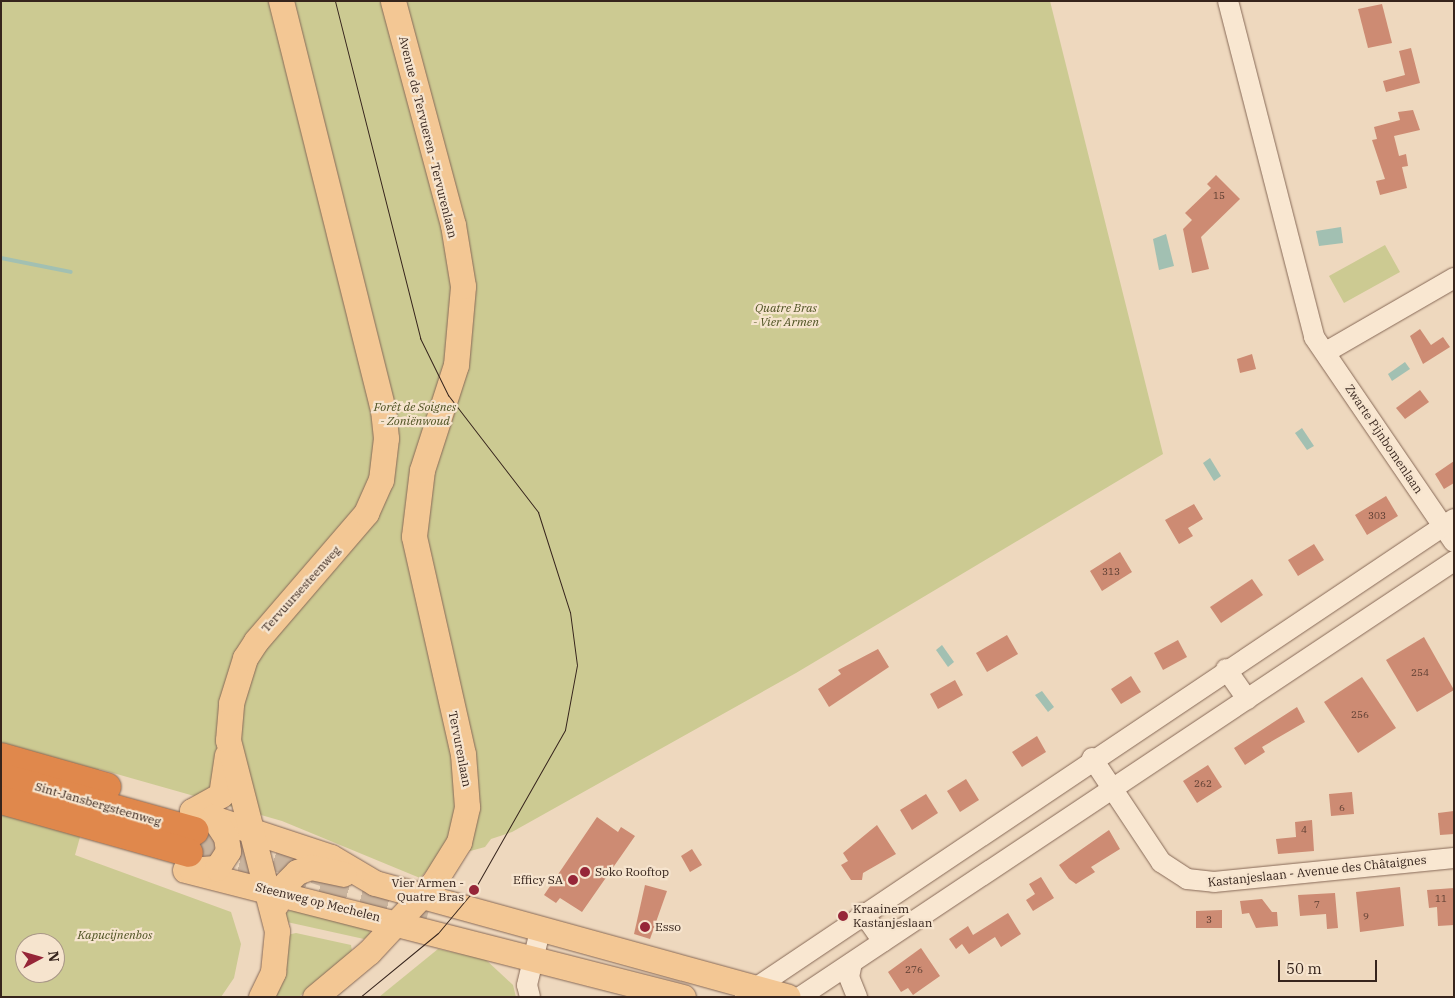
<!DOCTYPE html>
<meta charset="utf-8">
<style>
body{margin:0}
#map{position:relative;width:1455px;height:998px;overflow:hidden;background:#eed8be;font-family:"IBM Plex Serif",serif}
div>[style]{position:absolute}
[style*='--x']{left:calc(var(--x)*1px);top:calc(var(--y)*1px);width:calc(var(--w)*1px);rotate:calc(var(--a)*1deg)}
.green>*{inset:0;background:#ccca92}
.water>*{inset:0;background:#a2c0b2}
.stream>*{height:4px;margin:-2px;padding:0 2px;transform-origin:2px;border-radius:2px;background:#a2c0b2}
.building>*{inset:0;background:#cd8b73}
.highway-tunnel>*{height:28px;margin-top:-14px;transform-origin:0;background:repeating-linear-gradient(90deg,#c9b49e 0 28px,transparent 0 42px)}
.roads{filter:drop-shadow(0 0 1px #876957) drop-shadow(0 0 1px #876957)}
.minor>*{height:20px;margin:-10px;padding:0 10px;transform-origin:10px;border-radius:10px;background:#f9e7d1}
.major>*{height:25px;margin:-12.5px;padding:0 12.5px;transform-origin:12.5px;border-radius:12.5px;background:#f3c794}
.highway>*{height:28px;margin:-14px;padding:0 14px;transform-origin:14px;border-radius:14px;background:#e0884c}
.tram>*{height:1px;margin:-0.5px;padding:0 0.5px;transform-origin:0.5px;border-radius:0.5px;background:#36241c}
.dots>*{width:14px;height:14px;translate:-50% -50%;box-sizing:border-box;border:2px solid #f6e4ce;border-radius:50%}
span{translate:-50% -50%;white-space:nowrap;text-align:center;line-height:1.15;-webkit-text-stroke:4.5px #f6e4ce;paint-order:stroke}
.number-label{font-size:10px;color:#5c3e32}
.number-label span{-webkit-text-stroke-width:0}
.street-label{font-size:12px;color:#36241c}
.park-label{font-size:12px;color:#4e5222;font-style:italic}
.poi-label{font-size:12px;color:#36241c}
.left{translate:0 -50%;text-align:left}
.right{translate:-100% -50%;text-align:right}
.frame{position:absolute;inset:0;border:2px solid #36241c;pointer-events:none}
.north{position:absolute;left:15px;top:933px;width:50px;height:50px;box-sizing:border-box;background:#f6e4ce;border:1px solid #a99787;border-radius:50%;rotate:84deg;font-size:14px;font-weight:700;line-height:20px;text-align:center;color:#36241c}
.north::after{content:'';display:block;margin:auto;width:18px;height:22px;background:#962638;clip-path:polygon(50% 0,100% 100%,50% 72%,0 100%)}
.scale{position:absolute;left:1278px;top:960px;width:99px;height:22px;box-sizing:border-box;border:2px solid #36241c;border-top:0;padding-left:6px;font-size:15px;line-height:18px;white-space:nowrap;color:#36241c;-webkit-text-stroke:4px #f6e4ce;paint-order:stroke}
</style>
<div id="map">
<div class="green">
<i style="clip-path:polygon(evenodd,1px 1px,1050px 1px,1163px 454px,796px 673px,512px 832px,491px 839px,485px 847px,437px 860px,420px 878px,282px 821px,99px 769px,75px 855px,231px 912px,241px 944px,234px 978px,221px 997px,1px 997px,1px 1px,25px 943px,55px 943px,55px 973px,25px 973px,25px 943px)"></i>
<i style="clip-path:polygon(1385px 245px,1400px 272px,1344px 303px,1329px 276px)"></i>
<i style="clip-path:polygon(293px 910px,369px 928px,370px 934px,364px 939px,287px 922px,286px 912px)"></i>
<i style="clip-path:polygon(296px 933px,351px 945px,352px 951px,299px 997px,273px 997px,287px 935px)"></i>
<i style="clip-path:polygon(438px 949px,485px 959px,513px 985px,516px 997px,379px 997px)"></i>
</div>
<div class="water">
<i style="clip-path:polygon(1341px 227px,1343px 243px,1319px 246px,1316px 231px)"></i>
<i style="clip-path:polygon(1166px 234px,1174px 266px,1159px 270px,1153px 239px)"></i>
<i style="clip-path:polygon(1405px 362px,1410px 369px,1392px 381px,1388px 374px)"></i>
<i style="clip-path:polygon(1302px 428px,1314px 446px,1307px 450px,1295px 433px)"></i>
<i style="clip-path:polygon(1210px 458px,1221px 476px,1214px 481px,1203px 463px)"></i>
<i style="clip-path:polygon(942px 645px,954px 662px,948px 667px,936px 650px)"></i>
<i style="clip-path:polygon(1042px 691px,1054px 707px,1048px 712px,1035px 695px)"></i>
</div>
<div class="stream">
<i style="--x:1;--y:258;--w:71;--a:11.3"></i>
</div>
<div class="building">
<i style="clip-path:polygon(1382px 4px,1392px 43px,1368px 48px,1358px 9px)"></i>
<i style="clip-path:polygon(1411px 48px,1420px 83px,1386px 92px,1383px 81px,1405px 75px,1399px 51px)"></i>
<i style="clip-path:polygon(1413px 110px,1420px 130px,1394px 136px,1399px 156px,1406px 154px,1408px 166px,1402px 167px,1407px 188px,1380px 195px,1376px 181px,1385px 179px,1372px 140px,1377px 139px,1374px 127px,1400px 120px,1398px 112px)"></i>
<i style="clip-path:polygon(1216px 175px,1240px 199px,1201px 237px,1209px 269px,1192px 273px,1183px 229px,1192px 220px,1185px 213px,1211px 188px,1207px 184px)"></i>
<i style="clip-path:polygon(1420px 329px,1431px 345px,1443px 337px,1450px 347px,1423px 364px,1410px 336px)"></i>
<i style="clip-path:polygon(1252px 354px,1256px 369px,1240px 373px,1237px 359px)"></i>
<i style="clip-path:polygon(1420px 390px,1429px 402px,1405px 419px,1396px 408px)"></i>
<i style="clip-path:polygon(1454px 461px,1454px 483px,1444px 489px,1435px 474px)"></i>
<i style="clip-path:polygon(1386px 496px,1398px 516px,1367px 535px,1355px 515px)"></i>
<i style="clip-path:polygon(1194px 504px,1203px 519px,1188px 528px,1193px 536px,1179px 544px,1165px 520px)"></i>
<i style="clip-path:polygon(1314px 544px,1324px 560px,1298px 576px,1288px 560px)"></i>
<i style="clip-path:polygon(1120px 552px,1132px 572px,1102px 591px,1090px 571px)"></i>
<i style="clip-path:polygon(1252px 579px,1263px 595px,1221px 623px,1210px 607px)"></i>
<i style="clip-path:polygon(1007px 635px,1018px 654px,987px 672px,976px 653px)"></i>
<i style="clip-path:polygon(1424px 637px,1454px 690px,1417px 712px,1386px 660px)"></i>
<i style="clip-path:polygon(1178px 640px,1187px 657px,1163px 670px,1154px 653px)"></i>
<i style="clip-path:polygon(878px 649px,889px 667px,829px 707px,818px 689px,841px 674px,838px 670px)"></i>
<i style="clip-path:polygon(1131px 676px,1141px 692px,1121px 704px,1111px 689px)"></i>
<i style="clip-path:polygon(1362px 677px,1396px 728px,1358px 753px,1324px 702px)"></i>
<i style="clip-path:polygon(955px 680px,963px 695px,938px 709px,930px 694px)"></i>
<i style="clip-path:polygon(1297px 707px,1305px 722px,1262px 747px,1265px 752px,1245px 765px,1234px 748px)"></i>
<i style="clip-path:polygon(1037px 736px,1046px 752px,1022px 767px,1012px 752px)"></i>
<i style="clip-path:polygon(1208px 765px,1222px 787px,1197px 803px,1183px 781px)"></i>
<i style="clip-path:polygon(966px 779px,979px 800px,960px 812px,947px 791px)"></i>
<i style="clip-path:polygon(1352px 792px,1354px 814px,1331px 816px,1329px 794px)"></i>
<i style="clip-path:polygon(926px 794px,938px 813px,912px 830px,900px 810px)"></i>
<i style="clip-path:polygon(1454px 811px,1454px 834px,1440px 835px,1438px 813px)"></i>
<i style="clip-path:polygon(597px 817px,618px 832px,621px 827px,635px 836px,582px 912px,560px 898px,556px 903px,544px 895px)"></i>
<i style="clip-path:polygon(1312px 820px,1314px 851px,1278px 854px,1276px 839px,1296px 837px,1295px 822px)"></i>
<i style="clip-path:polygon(877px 825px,896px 854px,863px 873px,862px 880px,851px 880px,841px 865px,848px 861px,843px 853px)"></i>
<i style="clip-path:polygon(1109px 830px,1120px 849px,1091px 867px,1095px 872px,1076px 884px,1069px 879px,1059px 865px)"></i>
<i style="clip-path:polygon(692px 849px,702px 865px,690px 872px,681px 856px)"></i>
<i style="clip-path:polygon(1041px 877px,1054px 898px,1033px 911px,1026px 900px,1035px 894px,1029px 884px)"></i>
<i style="clip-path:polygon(645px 885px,667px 891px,650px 939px,634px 934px)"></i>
<i style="clip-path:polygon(1400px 887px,1404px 926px,1360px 932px,1356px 892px)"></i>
<i style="clip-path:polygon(1454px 888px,1454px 925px,1438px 926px,1437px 907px,1429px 908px,1427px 890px)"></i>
<i style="clip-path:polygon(1335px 893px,1338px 928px,1327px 929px,1326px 914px,1300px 916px,1298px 895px)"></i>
<i style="clip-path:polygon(1262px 899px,1272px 912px,1277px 912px,1278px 926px,1256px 928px,1249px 913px,1242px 914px,1240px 901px)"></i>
<i style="clip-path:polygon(1222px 910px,1222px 928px,1196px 928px,1196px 911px)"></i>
<i style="clip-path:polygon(1008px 913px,1021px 934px,1001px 947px,995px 937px,969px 954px,962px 944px,956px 949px,949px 939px,968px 926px,973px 935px)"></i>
<i style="clip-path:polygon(921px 948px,940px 976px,913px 995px,908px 988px,901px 992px,888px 972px)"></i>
</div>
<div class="highway-tunnel">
<i style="--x:195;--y:831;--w:138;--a:17.8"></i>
<i style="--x:198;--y:856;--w:237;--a:15.4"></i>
</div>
<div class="roads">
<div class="minor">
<i style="--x:1228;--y:1;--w:347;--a:75.6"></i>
<i style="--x:1314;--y:337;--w:248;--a:55.7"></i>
<i style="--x:1326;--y:352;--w:148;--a:-30"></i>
<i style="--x:1226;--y:669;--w:37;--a:55"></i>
<i style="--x:1092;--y:758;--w:125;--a:56.4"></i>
<i style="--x:1161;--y:862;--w:31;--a:33"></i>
<i style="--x:1187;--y:879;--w:27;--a:6"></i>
<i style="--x:1214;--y:882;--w:241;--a:-5.7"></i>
<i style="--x:863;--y:913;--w:35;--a:55"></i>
<i style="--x:852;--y:963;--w:14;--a:102"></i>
<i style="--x:849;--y:977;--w:22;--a:68"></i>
<i style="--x:745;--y:995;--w:854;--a:-33.88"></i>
<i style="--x:530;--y:997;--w:12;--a:-104"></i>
<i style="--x:527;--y:985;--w:56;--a:-76.5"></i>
<i style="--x:800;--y:997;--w:786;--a:-33.69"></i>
</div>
<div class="major">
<i style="--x:192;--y:811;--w:146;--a:18.3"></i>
<i style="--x:331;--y:857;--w:51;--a:30.6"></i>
<i style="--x:375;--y:883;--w:428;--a:15.4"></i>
<i style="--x:192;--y:811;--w:33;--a:-29"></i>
<i style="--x:221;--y:795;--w:40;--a:-81.5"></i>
<i style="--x:185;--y:870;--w:514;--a:14.31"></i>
<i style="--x:192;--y:870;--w:25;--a:-5"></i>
<i style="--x:217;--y:868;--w:20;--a:-57"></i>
<i style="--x:228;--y:851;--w:14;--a:-98"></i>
<i style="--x:226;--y:837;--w:24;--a:-123"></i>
<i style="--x:276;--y:904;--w:13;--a:-81"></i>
<i style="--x:278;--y:891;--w:27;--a:-45"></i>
<i style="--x:297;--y:872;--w:15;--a:-20"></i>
<i style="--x:311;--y:867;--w:33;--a:12"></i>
<i style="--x:261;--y:997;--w:28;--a:-64"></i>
<i style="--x:273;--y:972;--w:41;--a:-84.4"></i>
<i style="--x:277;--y:931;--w:197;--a:-104.4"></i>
<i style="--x:228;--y:740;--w:37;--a:-85"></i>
<i style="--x:231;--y:703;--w:47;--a:-72.7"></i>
<i style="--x:245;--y:658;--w:20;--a:-57"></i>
<i style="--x:256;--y:641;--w:169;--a:-49.3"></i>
<i style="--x:366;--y:513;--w:36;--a:-66"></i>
<i style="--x:381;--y:480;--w:42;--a:-83.2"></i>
<i style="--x:386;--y:438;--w:28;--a:-96"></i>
<i style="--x:383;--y:410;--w:422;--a:-104"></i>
<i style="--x:315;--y:997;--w:70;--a:-39.8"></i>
<i style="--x:369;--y:952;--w:96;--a:-47.1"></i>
<i style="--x:434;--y:882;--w:47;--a:-58"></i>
<i style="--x:459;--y:842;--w:36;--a:-77"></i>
<i style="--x:467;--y:807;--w:53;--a:-94.3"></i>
<i style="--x:463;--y:754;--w:223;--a:-102.7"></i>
<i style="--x:414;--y:536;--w:66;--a:-83.1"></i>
<i style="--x:422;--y:470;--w:110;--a:-72.1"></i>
<i style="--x:456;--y:365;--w:79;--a:-84.9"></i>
<i style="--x:463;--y:286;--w:62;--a:-99.3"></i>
<i style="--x:453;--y:225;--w:232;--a:-105"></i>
</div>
<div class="highway">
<i style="--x:1;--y:757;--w:110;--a:15.8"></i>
<i style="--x:1;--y:777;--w:201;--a:15.6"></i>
<i style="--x:1;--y:800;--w:195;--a:15.7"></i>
</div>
</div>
<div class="tram">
<i style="--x:335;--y:1;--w:348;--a:75.8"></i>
<i style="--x:420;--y:338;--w:64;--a:63.8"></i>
<i style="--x:448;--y:395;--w:148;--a:52.4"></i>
<i style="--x:538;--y:512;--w:105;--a:72.3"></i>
<i style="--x:570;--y:612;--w:53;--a:82.5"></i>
<i style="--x:577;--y:665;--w:66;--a:100.5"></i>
<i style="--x:565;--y:730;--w:184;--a:119.6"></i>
<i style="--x:474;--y:890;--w:56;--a:129.9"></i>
<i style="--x:438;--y:933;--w:101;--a:140.6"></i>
</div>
<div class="dots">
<i style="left:585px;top:872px;background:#962638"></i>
<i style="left:573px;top:880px;background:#962638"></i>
<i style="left:474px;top:890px;background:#962638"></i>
<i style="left:843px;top:916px;background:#962638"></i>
<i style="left:645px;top:927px;background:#962638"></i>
</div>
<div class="number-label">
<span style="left:1219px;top:196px">15</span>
<span style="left:1377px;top:516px">303</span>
<span style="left:1111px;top:572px">313</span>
<span style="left:1420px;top:673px">254</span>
<span style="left:1360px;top:715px">256</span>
<span style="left:1203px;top:784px">262</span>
<span style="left:1342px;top:808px">6</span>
<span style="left:1304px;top:830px">4</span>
<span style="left:1441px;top:899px">11</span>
<span style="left:1317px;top:905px">7</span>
<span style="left:1366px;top:917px">9</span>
<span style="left:1209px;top:920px">3</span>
<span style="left:914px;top:970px">276</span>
</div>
<div class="street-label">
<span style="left:428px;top:137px;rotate:76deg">Avenue de Tervueren - Tervurenlaan</span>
<span style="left:1384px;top:439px;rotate:56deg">Zwarte Pijnbomenlaan</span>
<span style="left:301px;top:589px;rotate:-48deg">Tervuursesteenweg</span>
<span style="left:460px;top:749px;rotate:79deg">Tervurenlaan</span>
<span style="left:98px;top:804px;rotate:16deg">Sint-Jansbergsteenweg</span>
<span style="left:1317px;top:871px;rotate:-6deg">Kastanjeslaan - Avenue des Châtaignes</span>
<span style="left:318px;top:902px;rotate:14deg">Steenweg op Mechelen</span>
</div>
<div class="park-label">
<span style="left:786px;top:315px">Quatre Bras<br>- Vier Armen</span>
<span style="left:415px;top:414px">Forêt de Soignes<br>- Zoniënwoud</span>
<span style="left:115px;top:935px">Kapucijnenbos</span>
</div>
<div class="poi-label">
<span class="left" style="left:595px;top:872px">Soko Rooftop</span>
<span class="right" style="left:563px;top:880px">Efficy SA</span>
<span class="right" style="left:464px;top:890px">Vier Armen -<br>Quatre Bras</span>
<span class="left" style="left:853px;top:916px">Kraainem<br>Kastanjeslaan</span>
<span class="left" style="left:655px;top:927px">Esso</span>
</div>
<div class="frame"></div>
<div class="north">N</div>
<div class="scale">50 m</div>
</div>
